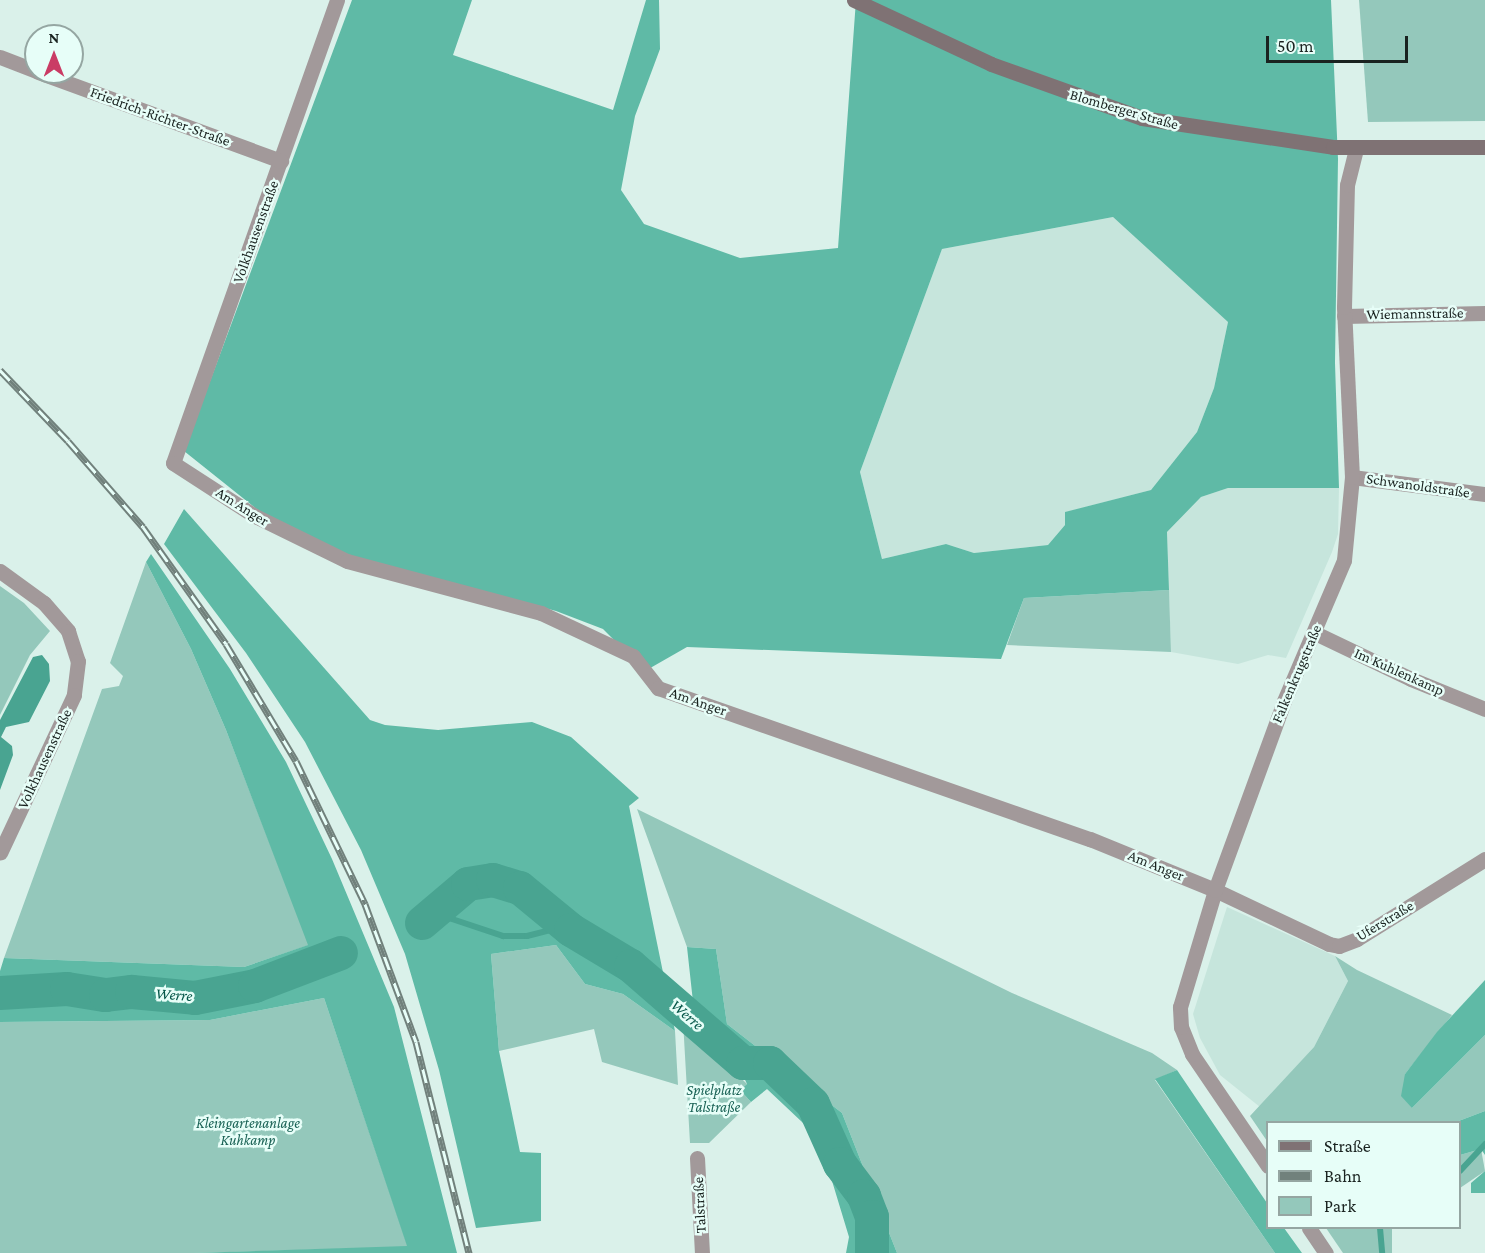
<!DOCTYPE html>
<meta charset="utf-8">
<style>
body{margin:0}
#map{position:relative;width:1485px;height:1253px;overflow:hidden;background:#daf1ea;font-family:"Crimson Pro",serif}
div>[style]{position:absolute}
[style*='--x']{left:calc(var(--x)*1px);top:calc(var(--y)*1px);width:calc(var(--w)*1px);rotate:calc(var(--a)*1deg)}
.built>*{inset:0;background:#c6e5dc}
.green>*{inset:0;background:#94c8bb}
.forest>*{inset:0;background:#5fbaa6}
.water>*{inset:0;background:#49a491}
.stream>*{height:6px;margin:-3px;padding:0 3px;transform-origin:3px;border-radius:3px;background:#49a491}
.river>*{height:34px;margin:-17px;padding:0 17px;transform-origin:17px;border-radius:17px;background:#49a491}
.street>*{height:15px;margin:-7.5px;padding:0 7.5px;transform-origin:7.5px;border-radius:7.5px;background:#a2999a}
.secondary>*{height:15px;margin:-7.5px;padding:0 7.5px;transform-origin:7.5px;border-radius:7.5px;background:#7f7274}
.rail>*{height:7px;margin-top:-3.5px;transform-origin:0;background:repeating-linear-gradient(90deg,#e7fef8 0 14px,#71817c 0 28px);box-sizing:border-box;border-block:2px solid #71817c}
span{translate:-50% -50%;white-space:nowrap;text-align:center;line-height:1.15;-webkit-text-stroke:5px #e7fef8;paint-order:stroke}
.street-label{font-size:15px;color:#1a2320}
.park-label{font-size:15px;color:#1b6356;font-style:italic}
.water-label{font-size:16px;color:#045648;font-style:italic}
.legend{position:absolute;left:1266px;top:1121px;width:195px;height:108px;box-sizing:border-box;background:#e7fef8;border:2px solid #95a6a2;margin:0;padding:8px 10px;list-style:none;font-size:18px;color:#1a2320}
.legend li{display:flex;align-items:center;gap:12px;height:30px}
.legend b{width:30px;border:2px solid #95a6a2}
.north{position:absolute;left:24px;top:24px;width:60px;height:60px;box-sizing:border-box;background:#e7fef8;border:2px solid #95a6a2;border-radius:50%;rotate:0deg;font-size:16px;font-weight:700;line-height:24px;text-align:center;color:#1a2320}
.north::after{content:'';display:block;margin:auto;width:21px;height:27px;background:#ca3c65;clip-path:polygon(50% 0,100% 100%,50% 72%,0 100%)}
.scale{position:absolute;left:1266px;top:36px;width:142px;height:27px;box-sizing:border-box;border:3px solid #1a2320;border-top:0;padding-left:8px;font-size:18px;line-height:21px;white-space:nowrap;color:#1a2320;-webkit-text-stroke:4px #e7fef8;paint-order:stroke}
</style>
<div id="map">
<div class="built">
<i style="clip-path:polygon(1113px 217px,1228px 322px,1214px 388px,1197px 432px,1151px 490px,1066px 512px,1065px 525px,1048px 545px,974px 553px,946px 544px,882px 559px,860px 472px,942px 249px)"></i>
<i style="clip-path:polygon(1228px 488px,1339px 488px,1338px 534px,1332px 552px,1286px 658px,1268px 655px,1238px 664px,1171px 652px,1167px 532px,1201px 497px)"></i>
<i style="clip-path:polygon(1227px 907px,1335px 956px,1348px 981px,1314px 1047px,1260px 1107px,1220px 1075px,1200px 1038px,1193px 1014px)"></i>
</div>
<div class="green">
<i style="clip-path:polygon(1359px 0,1485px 0,1485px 121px,1368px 122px)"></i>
<i style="clip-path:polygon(146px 562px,191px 649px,226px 730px,309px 945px,244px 967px,4px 958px,102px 689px,119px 686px,123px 676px,110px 663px)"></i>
<i style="clip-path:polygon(0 586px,24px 603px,50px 631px,30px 655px,0 715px)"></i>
<i style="clip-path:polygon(1169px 590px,1171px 652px,1007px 645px,1024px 598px)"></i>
<i style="clip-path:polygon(637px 809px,1012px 993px,1152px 1053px,1177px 1070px,1155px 1080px,1275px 1253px,897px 1253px,842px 1113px,727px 1024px,716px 949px,687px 947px)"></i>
<i style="clip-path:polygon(556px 945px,585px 984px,623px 994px,675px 1031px,678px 1085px,602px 1062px,594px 1029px,499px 1051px,491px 954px)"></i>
<i style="clip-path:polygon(1335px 956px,1357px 970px,1452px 1015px,1405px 1074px,1412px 1108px,1485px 1035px,1485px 1111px,1456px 1122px,1268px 1122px,1267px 1141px,1250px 1116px,1314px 1047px,1348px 981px)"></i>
<i style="clip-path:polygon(324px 998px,408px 1247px,193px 1253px,0 1253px,0 1022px,210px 1020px)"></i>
<i style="clip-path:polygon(683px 1021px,747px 1084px,740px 1090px,751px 1102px,709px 1143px,690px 1143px)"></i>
<i style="clip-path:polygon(1481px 1149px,1485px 1171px,1460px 1188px,1460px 1155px)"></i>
<i style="clip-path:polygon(1326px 1228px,1392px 1228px,1392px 1253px,1343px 1253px)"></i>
</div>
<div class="forest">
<i style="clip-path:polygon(evenodd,352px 0,472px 0,453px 55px,613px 110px,646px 0,659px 0,660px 49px,635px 116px,621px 190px,644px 224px,740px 258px,838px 248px,856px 0,1331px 0,1338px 159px,1335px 363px,1339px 488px,1228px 488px,1201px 497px,1167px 532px,1169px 590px,1024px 598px,1001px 659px,687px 647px,645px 671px,603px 629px,556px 611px,348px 555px,259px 511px,184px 451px,352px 0,1113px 217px,1228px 322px,1214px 388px,1197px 432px,1151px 490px,1065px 512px,1065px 525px,1048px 545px,974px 553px,946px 544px,882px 559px,860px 472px,942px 249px,1113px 217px)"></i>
<i style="clip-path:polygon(184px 509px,370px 720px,385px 725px,438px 730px,532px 722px,571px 737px,639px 798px,629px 806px,675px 1031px,623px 994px,585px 984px,556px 945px,491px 954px,499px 1051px,520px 1152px,541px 1153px,541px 1221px,476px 1228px,439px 1070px,405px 954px,361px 850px,305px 742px,246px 653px,164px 544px)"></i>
<i style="clip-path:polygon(151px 554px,230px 669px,286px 762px,332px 859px,394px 1007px,457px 1253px,193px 1253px,407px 1246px,324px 998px,210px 1020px,0 1022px,0 971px,4px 958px,244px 967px,308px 945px,226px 730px,191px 649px,146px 562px)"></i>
<i style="clip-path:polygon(687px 947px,716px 949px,727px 1024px,842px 1113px,897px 1253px,846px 1253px,849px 1237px,819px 1138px,767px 1089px,751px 1102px,740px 1090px,747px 1084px,730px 1048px,694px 1011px)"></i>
<i style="clip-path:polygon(1485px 980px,1485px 1035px,1412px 1108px,1401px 1096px,1405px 1074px,1437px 1032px)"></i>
<i style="clip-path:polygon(1177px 1070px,1267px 1203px,1268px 1228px,1284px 1228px,1302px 1253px,1275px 1253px,1155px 1079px)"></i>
<i style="clip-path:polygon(1485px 1111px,1485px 1155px,1481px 1149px,1460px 1155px,1460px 1122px,1456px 1122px)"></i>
<i style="clip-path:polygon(1485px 1171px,1485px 1193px,1471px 1193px,1471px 1183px)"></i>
</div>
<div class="water">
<i style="clip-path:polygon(42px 655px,49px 664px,50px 681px,29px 722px,6px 727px,1px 737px,12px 746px,13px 755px,0 790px,0 720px,33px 657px)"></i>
</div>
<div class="stream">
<i style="--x:437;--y:914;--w:70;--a:18.4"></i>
<i style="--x:503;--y:936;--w:24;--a:0"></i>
<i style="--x:527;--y:936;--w:40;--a:-14.4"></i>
<i style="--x:1460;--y:1171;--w:37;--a:-47"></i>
<i style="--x:1380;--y:1228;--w:25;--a:85"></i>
</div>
<div class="river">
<i style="--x:422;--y:923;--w:60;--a:-40.3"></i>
<i style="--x:468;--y:884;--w:25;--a:-9"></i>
<i style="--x:493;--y:880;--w:28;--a:17"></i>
<i style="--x:520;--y:888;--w:66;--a:39.5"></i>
<i style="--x:571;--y:930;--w:70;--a:31"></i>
<i style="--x:631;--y:966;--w:148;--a:40.9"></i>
<i style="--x:743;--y:1063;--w:27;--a:0"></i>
<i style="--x:770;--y:1063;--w:59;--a:43.6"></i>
<i style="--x:813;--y:1104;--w:66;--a:65.8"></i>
<i style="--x:840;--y:1164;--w:40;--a:53"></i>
<i style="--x:864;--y:1196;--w:22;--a:69"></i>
<i style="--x:872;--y:1217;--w:36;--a:90"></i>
<i style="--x:0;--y:993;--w:67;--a:-3.4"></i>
<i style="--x:67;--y:989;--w:39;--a:9"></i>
<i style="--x:106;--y:995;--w:26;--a:-7"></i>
<i style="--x:132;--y:992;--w:63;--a:5.4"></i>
<i style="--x:195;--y:998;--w:61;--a:-11.3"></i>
<i style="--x:255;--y:986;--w:92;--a:-21"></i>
</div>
<div class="street">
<i style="--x:337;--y:0;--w:491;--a:109.5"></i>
<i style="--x:173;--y:463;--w:98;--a:32.9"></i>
<i style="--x:255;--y:516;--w:102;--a:26.1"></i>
<i style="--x:347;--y:561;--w:201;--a:15"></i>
<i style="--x:541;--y:613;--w:102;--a:25.1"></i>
<i style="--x:633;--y:656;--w:41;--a:52"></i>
<i style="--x:658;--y:688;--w:458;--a:19.3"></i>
<i style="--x:1090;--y:839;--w:135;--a:22.2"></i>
<i style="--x:1215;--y:890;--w:126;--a:25.3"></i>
<i style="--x:1329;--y:944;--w:10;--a:11"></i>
<i style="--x:1339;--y:946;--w:19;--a:-21"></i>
<i style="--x:1357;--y:939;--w:151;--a:-32"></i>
<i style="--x:0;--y:57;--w:39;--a:21"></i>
<i style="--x:38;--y:72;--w:259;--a:20.1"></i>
<i style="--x:1344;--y:316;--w:141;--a:-1.2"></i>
<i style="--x:1352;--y:477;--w:134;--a:7.3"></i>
<i style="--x:0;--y:571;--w:54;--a:36"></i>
<i style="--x:44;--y:603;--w:37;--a:49"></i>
<i style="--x:68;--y:631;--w:32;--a:72"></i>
<i style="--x:78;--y:661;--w:34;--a:97"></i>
<i style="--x:74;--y:695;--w:174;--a:115.1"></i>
<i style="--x:1315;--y:633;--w:106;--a:25.6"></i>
<i style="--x:1411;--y:679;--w:80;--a:22.1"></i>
<i style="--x:697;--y:1158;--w:95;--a:87"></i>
<i style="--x:1268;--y:1166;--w:135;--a:-124.2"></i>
<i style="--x:1192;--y:1054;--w:29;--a:-112"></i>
<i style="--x:1181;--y:1027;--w:20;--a:-93"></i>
<i style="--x:1180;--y:1007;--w:122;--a:-73.3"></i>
<i style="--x:1215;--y:890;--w:201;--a:-69.9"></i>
<i style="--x:1284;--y:701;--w:153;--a:-66.9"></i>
<i style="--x:1344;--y:560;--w:83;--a:-84.5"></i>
<i style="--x:1352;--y:477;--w:170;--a:-92.7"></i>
<i style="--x:1344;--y:307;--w:122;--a:-88.6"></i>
<i style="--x:1347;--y:185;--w:38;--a:-76"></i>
<i style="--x:1309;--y:1228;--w:30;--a:56"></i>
</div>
<div class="secondary">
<i style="--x:854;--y:0;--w:151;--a:25"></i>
<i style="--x:991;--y:64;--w:160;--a:19.7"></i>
<i style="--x:1142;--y:118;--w:193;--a:8.6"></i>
<i style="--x:1333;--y:147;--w:152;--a:0"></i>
</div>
<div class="rail">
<i style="--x:0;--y:370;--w:98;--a:46.2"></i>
<i style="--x:68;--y:441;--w:114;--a:48.9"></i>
<i style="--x:143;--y:527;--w:143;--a:54.6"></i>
<i style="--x:226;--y:644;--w:136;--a:59.1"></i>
<i style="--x:296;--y:761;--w:159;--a:64.2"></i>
<i style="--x:365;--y:904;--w:147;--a:69.7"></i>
<i style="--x:416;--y:1042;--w:218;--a:75.9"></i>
</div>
<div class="street-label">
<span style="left:1124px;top:110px;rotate:16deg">Blomberger Straße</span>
<span style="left:160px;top:117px;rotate:20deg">Friedrich-Richter-Straße</span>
<span style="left:256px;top:232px;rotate:-70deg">Volkhausenstraße</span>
<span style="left:1415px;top:314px;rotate:-1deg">Wiemannstraße</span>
<span style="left:1418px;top:486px;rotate:8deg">Schwanoldstraße</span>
<span style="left:242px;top:507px;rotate:32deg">Am Anger</span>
<span style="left:1399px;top:672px;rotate:24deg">Im Kuhlenkamp</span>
<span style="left:1297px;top:674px;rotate:-67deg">Falkenkrugstraße</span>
<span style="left:698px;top:702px;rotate:19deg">Am Anger</span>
<span style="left:45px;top:759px;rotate:-65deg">Volkhausenstraße</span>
<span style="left:1156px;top:866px;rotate:22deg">Am Anger</span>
<span style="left:1385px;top:921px;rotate:-31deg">Uferstraße</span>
<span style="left:700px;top:1205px;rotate:-93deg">Talstraße</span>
</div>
<div class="park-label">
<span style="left:714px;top:1099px">Spielplatz<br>Talstraße</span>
<span style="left:248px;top:1132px">Kleingartenanlage<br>Kuhkamp</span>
</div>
<div class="water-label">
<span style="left:174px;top:995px;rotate:4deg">Werre</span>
<span style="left:687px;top:1015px;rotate:41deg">Werre</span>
</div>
<ul class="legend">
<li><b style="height:8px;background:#7f7274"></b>Straße</li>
<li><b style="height:8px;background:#71817c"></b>Bahn</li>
<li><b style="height:16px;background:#94c8bb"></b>Park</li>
</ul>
<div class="north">N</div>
<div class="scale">50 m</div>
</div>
